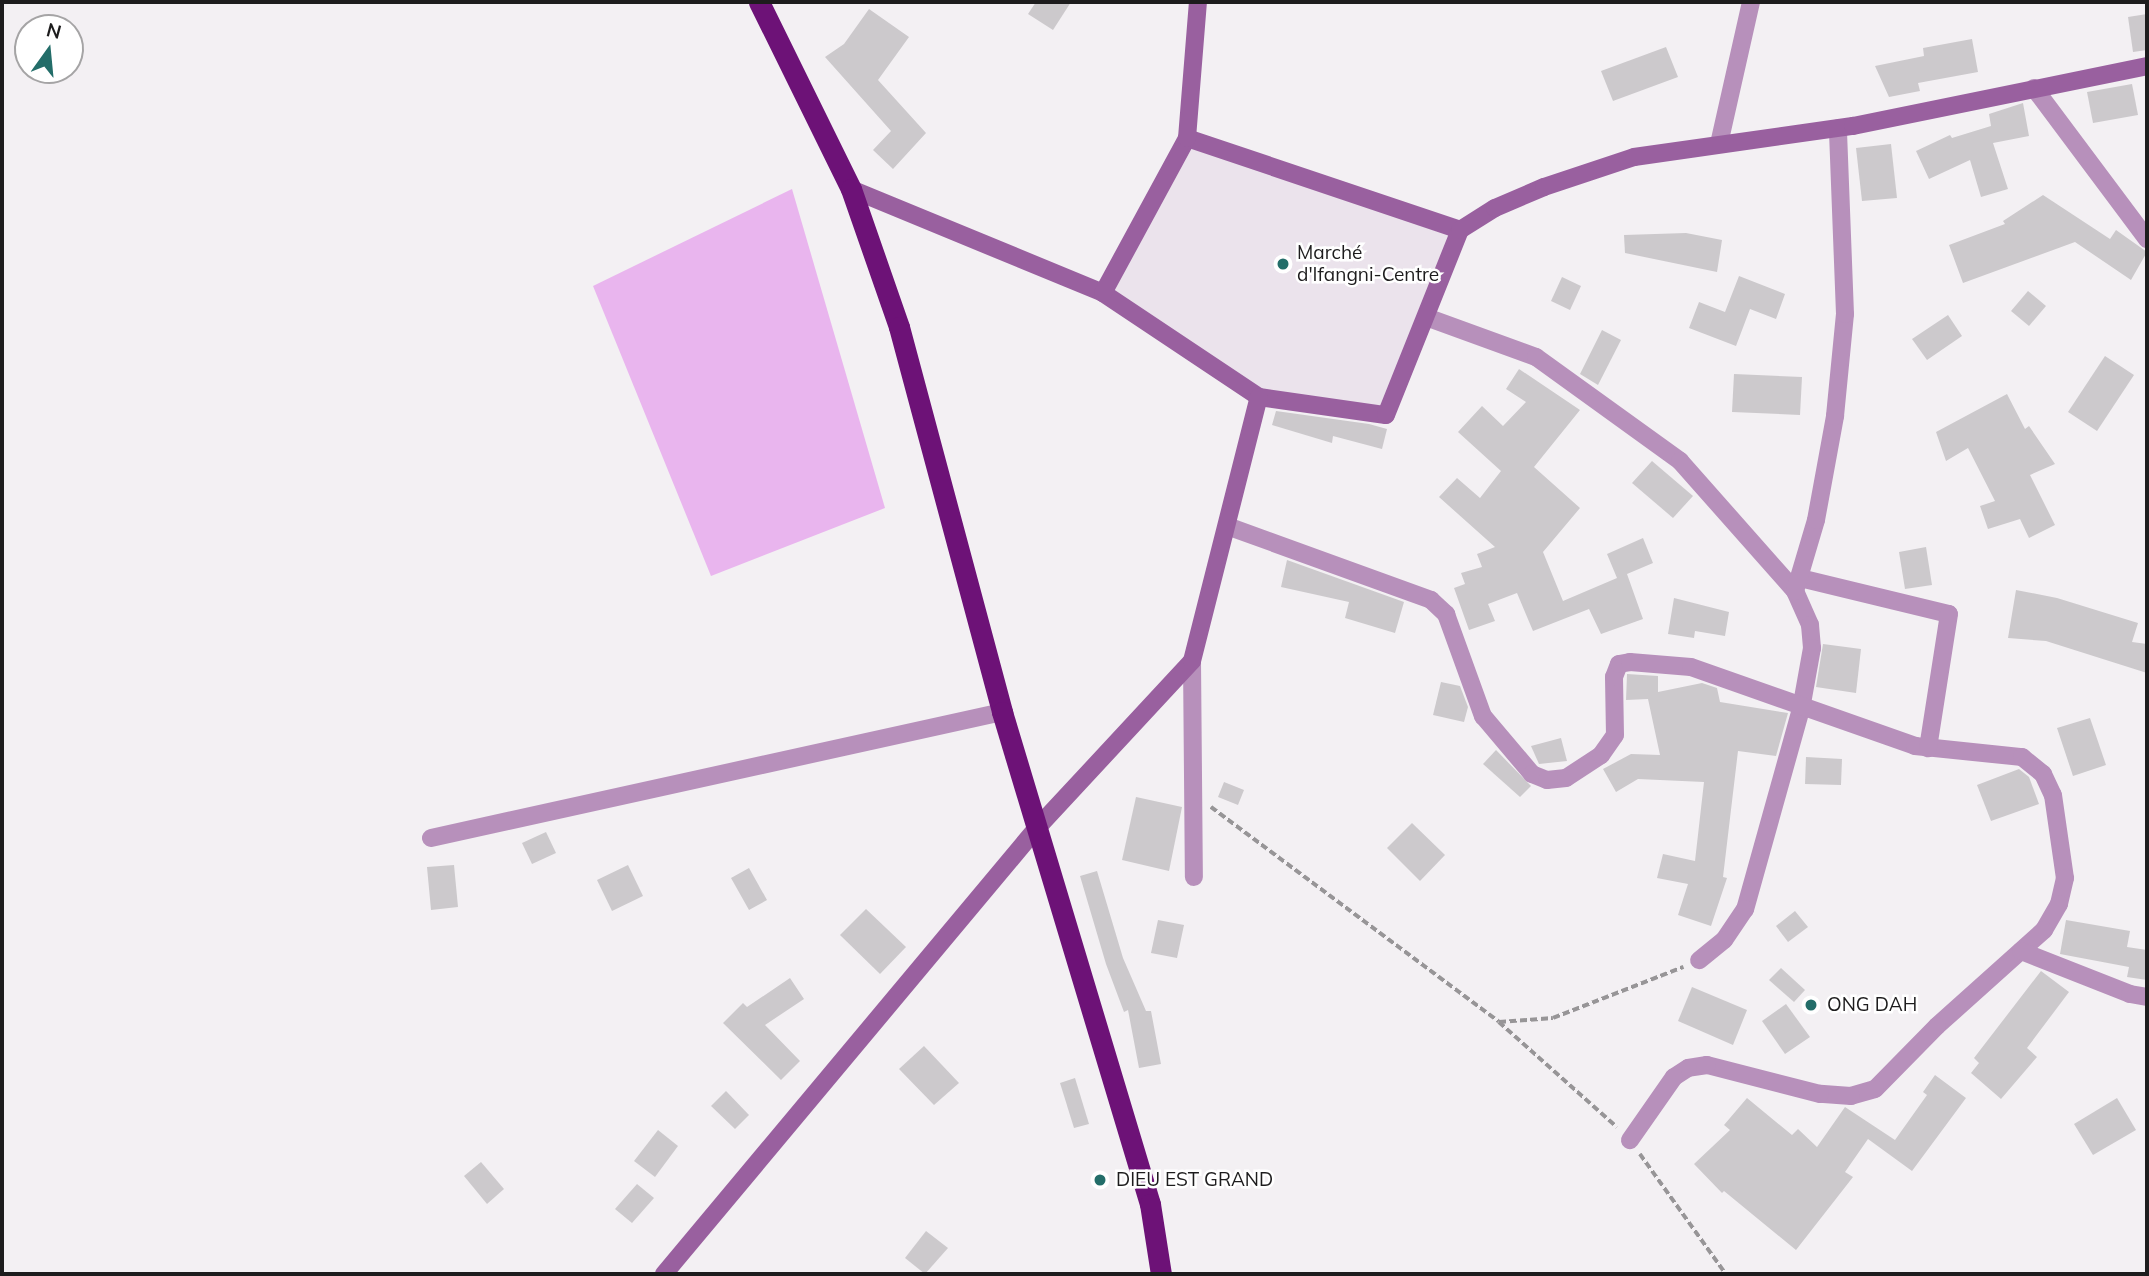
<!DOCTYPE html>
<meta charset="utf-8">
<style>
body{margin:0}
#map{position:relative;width:2149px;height:1276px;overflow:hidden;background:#f3f0f3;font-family:Mulish,sans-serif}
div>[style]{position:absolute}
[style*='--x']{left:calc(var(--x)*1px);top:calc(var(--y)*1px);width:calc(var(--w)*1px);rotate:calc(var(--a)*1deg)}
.built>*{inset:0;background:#ebe3ec}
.green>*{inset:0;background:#e9b5ee}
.building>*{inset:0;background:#ccc9cc}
.path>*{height:3.5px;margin-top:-1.75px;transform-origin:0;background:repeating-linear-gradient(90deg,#979597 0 7px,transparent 0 10.5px)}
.street>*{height:18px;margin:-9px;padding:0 9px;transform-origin:9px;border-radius:9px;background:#b790bb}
.secondary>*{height:18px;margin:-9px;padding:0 9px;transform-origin:9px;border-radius:9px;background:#99609f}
.highway>*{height:21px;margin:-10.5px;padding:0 10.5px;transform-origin:10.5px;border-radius:10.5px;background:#6d1277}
.dots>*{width:19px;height:19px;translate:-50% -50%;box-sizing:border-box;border:4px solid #fff;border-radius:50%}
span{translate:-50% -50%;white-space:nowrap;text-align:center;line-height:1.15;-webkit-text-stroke:5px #fff;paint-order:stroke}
.poi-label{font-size:19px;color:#1d1c1d}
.left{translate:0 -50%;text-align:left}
.frame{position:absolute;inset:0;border:4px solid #1d1c1d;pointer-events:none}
.north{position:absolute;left:14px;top:14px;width:70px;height:70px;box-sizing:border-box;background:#fff;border:2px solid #a5a4a5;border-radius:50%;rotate:15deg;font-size:19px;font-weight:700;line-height:28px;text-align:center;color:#1d1c1d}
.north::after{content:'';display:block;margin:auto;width:24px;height:32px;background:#236d69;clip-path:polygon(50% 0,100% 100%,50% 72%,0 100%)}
</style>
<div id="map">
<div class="built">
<i style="clip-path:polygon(1192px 148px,1449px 235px,1382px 406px,1260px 390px,1113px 292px)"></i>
</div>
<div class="green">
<i style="clip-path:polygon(792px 189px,885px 508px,711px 576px,593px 286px)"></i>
</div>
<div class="building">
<i style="clip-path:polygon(1036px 2px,1071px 2px,1053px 30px,1028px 14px)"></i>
<i style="clip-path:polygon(869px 9px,909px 37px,878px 80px,926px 133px,893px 169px,873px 150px,891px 131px,825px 57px,844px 44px)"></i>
<i style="clip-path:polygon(2147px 14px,2147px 50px,2133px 52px,2128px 17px)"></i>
<i style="clip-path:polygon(1972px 39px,1978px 72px,1918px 83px,1920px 91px,1889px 97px,1875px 66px,1924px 56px,1923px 48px)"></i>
<i style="clip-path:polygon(1666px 47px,1678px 77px,1613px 101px,1601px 71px)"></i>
<i style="clip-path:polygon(2132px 84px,2138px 115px,2093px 123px,2087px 92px)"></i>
<i style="clip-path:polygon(2023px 103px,2029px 136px,1993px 143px,2008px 189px,1981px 197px,1970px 160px,1929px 179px,1916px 151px,1950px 135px,1952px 138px,1991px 126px,1989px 114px)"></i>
<i style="clip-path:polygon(1891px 144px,1897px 198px,1862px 201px,1856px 148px)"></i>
<i style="clip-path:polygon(2043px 195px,2110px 239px,2116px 230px,2147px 252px,2131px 280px,2075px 242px,1963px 283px,1949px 245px,2005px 224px,2003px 221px)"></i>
<i style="clip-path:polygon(1686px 233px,1722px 240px,1717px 272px,1625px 253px,1624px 235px)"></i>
<i style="clip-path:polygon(1739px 276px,1785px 294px,1776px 319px,1750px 309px,1736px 346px,1689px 328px,1699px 302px,1725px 312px)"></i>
<i style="clip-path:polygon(1562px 277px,1581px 286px,1570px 310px,1551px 301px)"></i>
<i style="clip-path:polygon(2028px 291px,2046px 306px,2029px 326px,2011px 311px)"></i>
<i style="clip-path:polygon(1948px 315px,1962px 336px,1927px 360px,1912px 339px)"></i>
<i style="clip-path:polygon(1602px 330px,1621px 340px,1598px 385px,1580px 374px)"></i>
<i style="clip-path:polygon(2105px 356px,2134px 375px,2097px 431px,2068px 412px)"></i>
<i style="clip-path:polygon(1519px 369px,1580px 410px,1534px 467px,1580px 508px,1543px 552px,1563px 601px,1617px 578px,1607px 554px,1643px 538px,1653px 563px,1627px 574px,1643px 619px,1601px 634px,1589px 609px,1533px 631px,1517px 593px,1488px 604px,1495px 621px,1469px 630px,1454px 588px,1465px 584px,1461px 573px,1482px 567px,1477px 554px,1495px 547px,1439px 497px,1457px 478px,1480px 498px,1501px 471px,1458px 432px,1482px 406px,1503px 426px,1526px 402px,1506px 389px)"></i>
<i style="clip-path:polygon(1734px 374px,1802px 377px,1800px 415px,1732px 412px)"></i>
<i style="clip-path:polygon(2007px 394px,2025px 429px,2029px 426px,2055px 464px,2030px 475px,2055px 525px,2029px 538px,2020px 519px,1988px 529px,1980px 506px,1995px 501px,1968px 448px,1946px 461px,1936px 432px)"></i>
<i style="clip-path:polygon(1276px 411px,1369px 424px,1387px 429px,1382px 449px,1333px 436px,1332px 443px,1272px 425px)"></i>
<i style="clip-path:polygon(1652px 461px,1693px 496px,1673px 518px,1632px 483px)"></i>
<i style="clip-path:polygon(1926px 547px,1932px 585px,1905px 589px,1899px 552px)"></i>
<i style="clip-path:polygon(1287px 560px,1404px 602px,1395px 633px,1345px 618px,1349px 602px,1281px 587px)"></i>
<i style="clip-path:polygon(2016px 590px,2057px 598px,2138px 623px,2132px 642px,2147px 644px,2147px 673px,2046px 641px,2008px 638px)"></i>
<i style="clip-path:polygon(1674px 598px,1729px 612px,1725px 636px,1695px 631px,1694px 638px,1668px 634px)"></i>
<i style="clip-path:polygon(1823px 644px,1861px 649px,1856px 693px,1816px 687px)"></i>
<i style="clip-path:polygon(1627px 674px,1658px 676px,1658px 692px,1702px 683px,1717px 688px,1720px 702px,1788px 713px,1776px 756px,1738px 751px,1723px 877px,1727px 878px,1711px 926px,1678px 915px,1688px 884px,1657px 878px,1663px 854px,1695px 861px,1704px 782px,1638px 779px,1616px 792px,1603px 769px,1631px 754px,1660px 755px,1648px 699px,1626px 700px)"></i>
<i style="clip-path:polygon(1441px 682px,1460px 686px,1468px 707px,1464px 722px,1433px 715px)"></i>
<i style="clip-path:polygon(2090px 718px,2106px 765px,2073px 776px,2057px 728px)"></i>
<i style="clip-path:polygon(1561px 738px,1567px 761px,1539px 764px,1531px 746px)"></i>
<i style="clip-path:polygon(1496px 750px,1531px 786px,1520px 797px,1483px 764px)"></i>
<i style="clip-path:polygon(1806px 757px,1842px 759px,1841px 785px,1805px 784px)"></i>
<i style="clip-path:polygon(2019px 769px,2029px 777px,2039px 804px,1991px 821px,1977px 785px)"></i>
<i style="clip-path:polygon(1224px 782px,1244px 790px,1238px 805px,1218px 797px)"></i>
<i style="clip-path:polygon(1136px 797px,1182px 807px,1169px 871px,1122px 860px)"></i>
<i style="clip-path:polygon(1412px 823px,1445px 855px,1420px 881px,1387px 848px)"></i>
<i style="clip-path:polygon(546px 832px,556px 853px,532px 864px,522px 843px)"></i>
<i style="clip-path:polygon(454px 865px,458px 907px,431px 910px,427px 867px)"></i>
<i style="clip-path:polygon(628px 865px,643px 896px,612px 911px,597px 880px)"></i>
<i style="clip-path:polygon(749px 868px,767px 900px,749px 910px,731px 878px)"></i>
<i style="clip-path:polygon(1097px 871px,1123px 958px,1146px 1011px,1151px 1011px,1161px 1064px,1139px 1068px,1128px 1010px,1124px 1012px,1106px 964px,1080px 876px)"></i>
<i style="clip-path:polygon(866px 909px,906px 947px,880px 974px,840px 935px)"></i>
<i style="clip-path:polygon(1795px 911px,1808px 927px,1788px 942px,1776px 926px)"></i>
<i style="clip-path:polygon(1158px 920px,1184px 925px,1177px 958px,1151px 953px)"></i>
<i style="clip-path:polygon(2066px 920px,2130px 931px,2127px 947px,2147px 950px,2147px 980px,2127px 977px,2129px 967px,2060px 954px)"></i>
<i style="clip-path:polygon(1781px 968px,1805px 990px,1794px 1002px,1769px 980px)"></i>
<i style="clip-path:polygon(2041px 971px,2069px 992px,2027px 1048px,2037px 1057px,2001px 1099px,1971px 1073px,1979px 1063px,1974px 1058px)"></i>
<i style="clip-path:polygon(790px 978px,804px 999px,765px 1025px,800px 1061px,781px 1080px,723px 1023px,743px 1003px,747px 1007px)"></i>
<i style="clip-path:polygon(1692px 987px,1747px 1010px,1733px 1045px,1678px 1021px)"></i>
<i style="clip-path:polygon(1786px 1004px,1810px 1037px,1785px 1054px,1762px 1021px)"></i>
<i style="clip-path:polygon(924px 1046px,959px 1083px,934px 1105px,899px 1069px)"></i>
<i style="clip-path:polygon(1935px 1075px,1966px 1098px,1912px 1171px,1868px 1139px,1845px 1172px,1853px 1177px,1796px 1250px,1724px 1191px,1722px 1193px,1694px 1164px,1730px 1130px,1724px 1125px,1747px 1098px,1792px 1135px,1798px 1129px,1817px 1147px,1845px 1107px,1895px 1140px,1927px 1095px,1923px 1092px)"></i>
<i style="clip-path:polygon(1075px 1078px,1089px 1124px,1074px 1128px,1060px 1083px)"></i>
<i style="clip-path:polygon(726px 1091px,749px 1115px,735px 1129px,711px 1106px)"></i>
<i style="clip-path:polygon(2117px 1098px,2136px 1130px,2093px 1155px,2074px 1124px)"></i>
<i style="clip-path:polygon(658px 1130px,678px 1146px,655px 1177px,634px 1161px)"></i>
<i style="clip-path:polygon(481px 1162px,504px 1189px,487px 1204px,464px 1176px)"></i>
<i style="clip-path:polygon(637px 1184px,654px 1198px,632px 1223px,615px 1209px)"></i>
<i style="clip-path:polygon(926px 1231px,948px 1248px,925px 1274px,905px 1258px)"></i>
</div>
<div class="path">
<i style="--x:1211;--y:807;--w:359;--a:36.7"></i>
<i style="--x:1499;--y:1022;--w:158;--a:41.7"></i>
<i style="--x:1499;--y:1022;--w:54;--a:-4.2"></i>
<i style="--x:1553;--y:1018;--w:140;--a:-21.4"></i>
<i style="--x:1640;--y:1154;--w:148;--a:54.4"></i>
</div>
<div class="street">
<i style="--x:2034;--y:88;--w:189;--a:53.2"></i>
<i style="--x:1719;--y:144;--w:146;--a:-77.3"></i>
<i style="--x:1426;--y:317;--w:117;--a:20"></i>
<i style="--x:1536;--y:357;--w:178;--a:35.8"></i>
<i style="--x:1680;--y:461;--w:174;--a:48.5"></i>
<i style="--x:1795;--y:591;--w:37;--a:66"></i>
<i style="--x:1810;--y:625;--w:23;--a:85"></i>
<i style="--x:1812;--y:648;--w:62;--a:100.2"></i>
<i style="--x:1801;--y:709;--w:208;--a:105.6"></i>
<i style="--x:1745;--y:909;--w:37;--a:124"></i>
<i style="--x:1724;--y:940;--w:32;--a:141"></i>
<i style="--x:1227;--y:526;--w:217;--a:19.9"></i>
<i style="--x:1431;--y:600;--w:21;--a:43"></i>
<i style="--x:1446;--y:614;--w:109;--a:70.1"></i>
<i style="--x:1483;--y:716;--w:76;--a:49.8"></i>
<i style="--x:1532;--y:774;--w:16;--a:22"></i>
<i style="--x:1547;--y:780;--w:19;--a:-6"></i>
<i style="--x:1566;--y:778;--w:42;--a:-33.3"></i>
<i style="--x:1601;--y:755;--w:24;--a:-55"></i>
<i style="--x:1615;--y:735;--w:58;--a:-91"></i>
<i style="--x:1614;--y:677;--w:14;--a:-69"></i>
<i style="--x:1619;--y:664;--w:11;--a:-10"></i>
<i style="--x:1630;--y:662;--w:61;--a:4.7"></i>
<i style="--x:1691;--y:667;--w:238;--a:19.4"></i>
<i style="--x:1915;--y:746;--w:108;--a:5.9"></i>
<i style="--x:2022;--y:757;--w:27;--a:39"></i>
<i style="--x:2043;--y:774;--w:23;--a:65"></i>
<i style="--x:2053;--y:795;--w:84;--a:81.8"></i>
<i style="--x:2065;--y:878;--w:27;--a:103"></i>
<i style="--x:2059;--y:904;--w:30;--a:120"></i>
<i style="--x:2044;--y:930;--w:144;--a:138.1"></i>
<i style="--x:1937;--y:1026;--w:88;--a:134.5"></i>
<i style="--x:1875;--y:1089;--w:25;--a:164"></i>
<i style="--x:1851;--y:1096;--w:31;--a:-176"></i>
<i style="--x:1820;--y:1094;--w:117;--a:-165.6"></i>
<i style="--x:1707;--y:1065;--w:19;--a:171"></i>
<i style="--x:1688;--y:1068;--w:17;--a:147"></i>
<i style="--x:1674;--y:1077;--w:77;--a:124.9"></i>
<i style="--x:1800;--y:578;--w:153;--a:13.6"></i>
<i style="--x:1949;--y:614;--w:136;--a:98.9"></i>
<i style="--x:1795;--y:591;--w:74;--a:-73.5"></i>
<i style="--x:1816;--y:520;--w:106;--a:-79.6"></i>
<i style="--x:1835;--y:416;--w:102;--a:-84.4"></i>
<i style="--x:1845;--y:314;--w:186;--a:-92.2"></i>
<i style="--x:1192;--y:661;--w:216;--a:89.5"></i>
<i style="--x:431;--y:838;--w:585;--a:-12.44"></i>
<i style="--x:2021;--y:951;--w:117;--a:21.5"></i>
<i style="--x:2130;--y:994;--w:17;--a:10"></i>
</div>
<div class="secondary">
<i style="--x:1187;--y:138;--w:288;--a:18.6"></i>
<i style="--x:851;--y:189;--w:273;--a:22.4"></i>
<i style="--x:1103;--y:293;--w:187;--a:33.7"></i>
<i style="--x:1259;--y:397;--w:128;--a:8.1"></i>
<i style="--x:1386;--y:415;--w:199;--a:-68.2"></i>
<i style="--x:1460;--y:230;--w:41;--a:-32.2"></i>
<i style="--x:1495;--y:208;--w:53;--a:-23.2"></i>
<i style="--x:1544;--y:187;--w:95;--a:-18.4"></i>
<i style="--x:1634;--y:157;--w:221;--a:-8.1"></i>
<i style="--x:1853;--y:126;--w:300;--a:-11.5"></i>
<i style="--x:1103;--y:293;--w:176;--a:-61.5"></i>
<i style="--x:1187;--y:138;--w:136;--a:-85.4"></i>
<i style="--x:664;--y:1274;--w:580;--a:-50.11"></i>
<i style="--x:1036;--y:829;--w:229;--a:-47.1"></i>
<i style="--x:1192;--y:661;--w:272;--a:-75.8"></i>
</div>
<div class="highway">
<i style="--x:759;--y:2;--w:208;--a:63.8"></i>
<i style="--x:851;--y:189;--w:146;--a:70.8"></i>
<i style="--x:899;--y:327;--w:399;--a:75"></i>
<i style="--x:1002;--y:712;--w:514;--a:73.26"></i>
<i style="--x:1150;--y:1204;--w:71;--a:81.1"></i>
</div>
<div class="dots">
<i style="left:1283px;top:264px;background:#236d69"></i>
<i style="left:1811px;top:1005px;background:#236d69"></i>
<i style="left:1100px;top:1180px;background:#236d69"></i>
</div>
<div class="poi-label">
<span class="left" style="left:1297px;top:264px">Marché<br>d'Ifangni-Centre</span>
<span class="left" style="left:1827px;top:1005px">ONG DAH</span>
<span class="left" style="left:1116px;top:1180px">DIEU EST GRAND</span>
</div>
<div class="frame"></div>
<div class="north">N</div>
</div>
